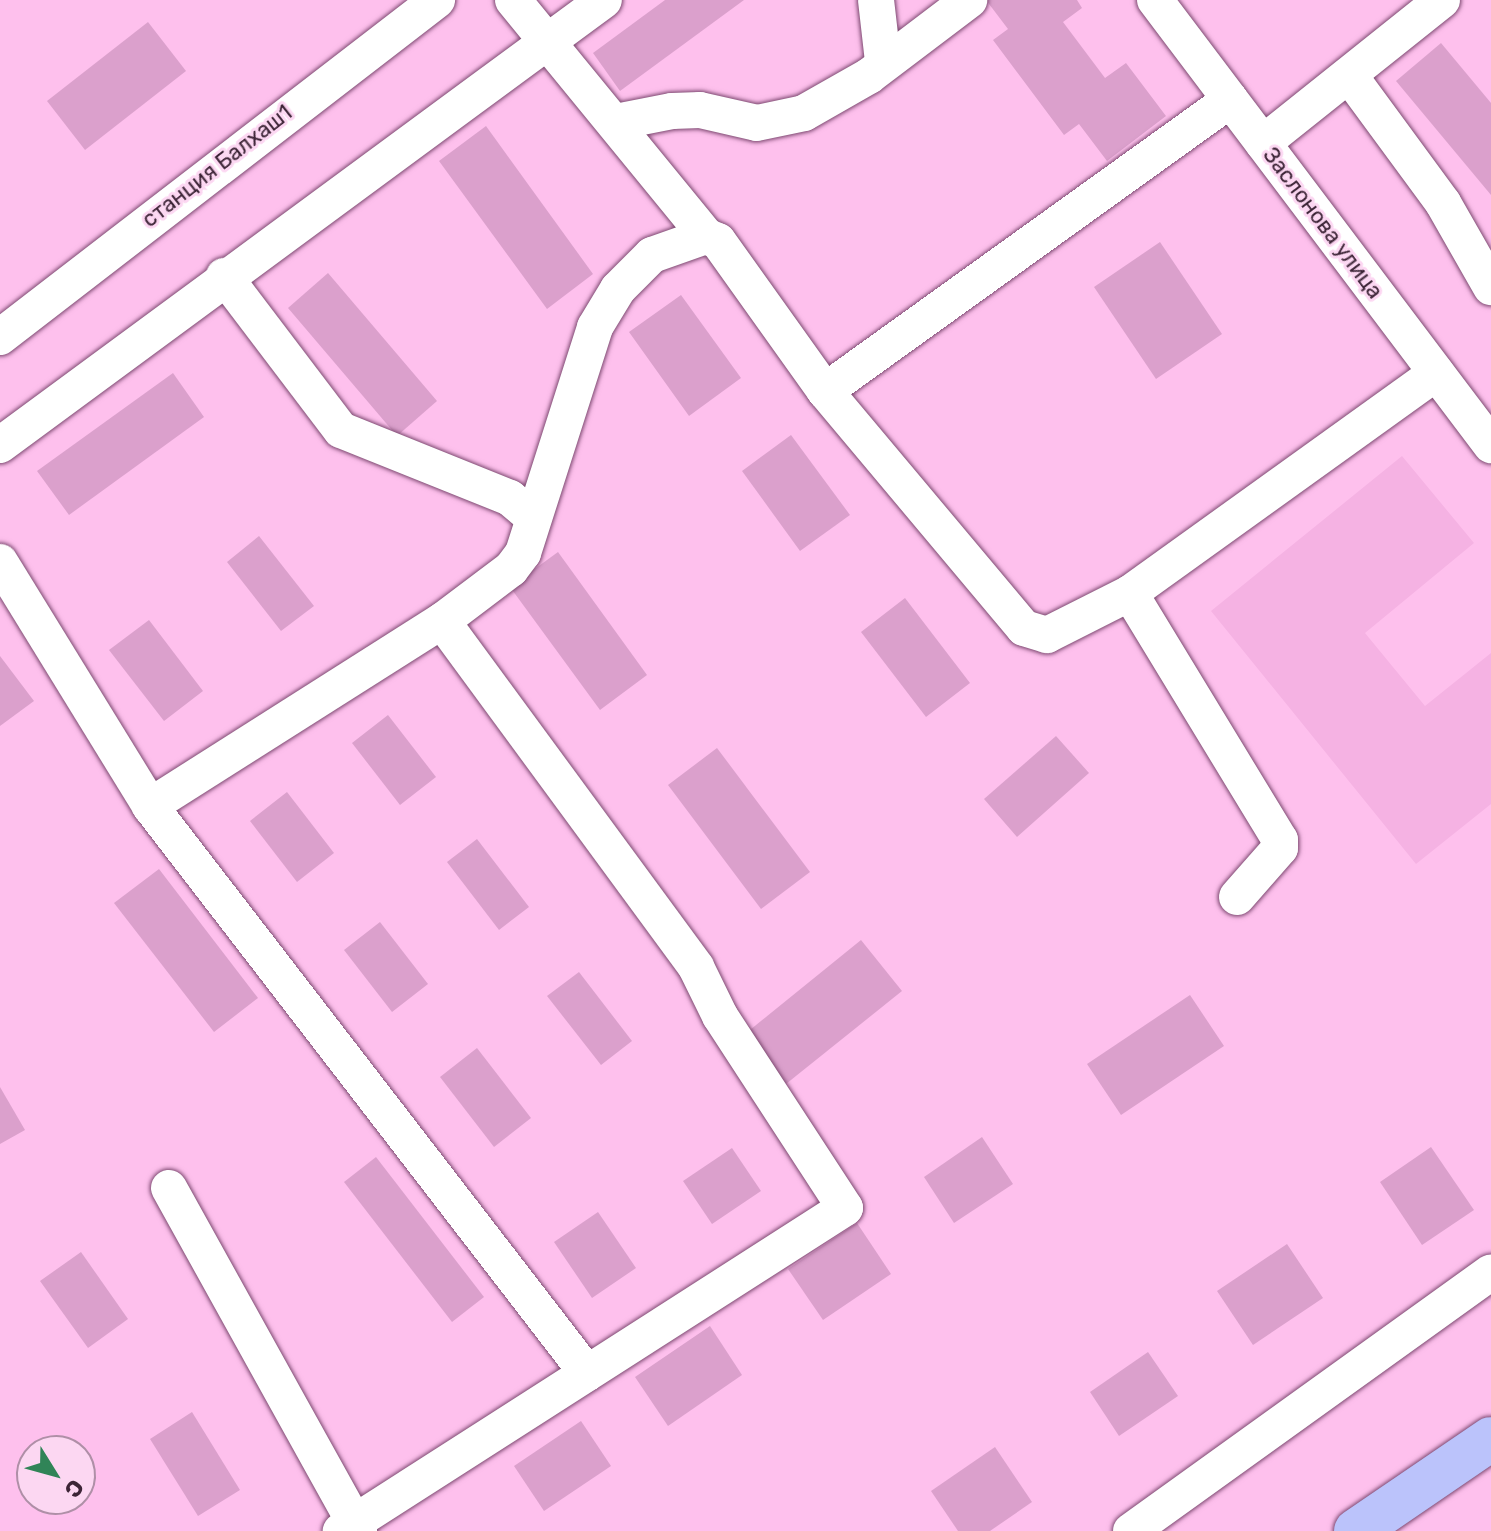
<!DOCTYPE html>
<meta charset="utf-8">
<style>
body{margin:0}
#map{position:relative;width:1491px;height:1531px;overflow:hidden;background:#fec0ed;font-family:Rubik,sans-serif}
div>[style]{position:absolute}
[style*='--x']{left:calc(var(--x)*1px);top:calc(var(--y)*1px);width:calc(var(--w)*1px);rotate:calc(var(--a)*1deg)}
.built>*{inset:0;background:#f5b2e3}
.building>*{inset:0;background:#dba0cc}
.roads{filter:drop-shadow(0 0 2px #7d4971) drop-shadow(0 0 2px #7d4971)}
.minor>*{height:36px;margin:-18px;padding:0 18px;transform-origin:18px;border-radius:18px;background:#fff}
.major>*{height:44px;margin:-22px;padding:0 22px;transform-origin:22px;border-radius:22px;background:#bbc3fb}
span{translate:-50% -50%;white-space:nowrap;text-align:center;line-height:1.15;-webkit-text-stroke:6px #fcd7f2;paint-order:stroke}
.street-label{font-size:22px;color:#3c2436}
.north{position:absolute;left:16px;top:1435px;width:80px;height:80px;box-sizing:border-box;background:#fcd7f2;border:2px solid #af8fa7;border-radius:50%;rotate:127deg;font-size:22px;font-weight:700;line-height:32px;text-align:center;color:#3c2436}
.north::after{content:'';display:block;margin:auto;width:28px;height:36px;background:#308457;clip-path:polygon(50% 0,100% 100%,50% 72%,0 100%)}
</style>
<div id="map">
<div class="built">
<i style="clip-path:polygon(1402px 456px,1474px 543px,1365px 633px,1425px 706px,1491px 653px,1491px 804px,1416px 864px,1211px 611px)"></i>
</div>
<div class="building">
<i style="clip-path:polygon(665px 0,744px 0,620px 91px,593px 53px)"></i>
<i style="clip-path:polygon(986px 0,1077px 0,1082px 8px,1063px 22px,1105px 78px,1126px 63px,1166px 116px,1107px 161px,1079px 124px,1064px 135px,993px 40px,1008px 29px)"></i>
<i style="clip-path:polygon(148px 22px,186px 71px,85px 150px,47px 101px)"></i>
<i style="clip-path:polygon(1441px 43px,1491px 103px,1491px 195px,1396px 81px)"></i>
<i style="clip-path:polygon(486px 126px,593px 274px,547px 309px,439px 161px)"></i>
<i style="clip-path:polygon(1160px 242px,1222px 334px,1156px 379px,1094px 287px)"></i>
<i style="clip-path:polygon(328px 273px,437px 401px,397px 436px,288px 308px)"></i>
<i style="clip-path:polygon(681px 295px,741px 378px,689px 416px,629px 332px)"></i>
<i style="clip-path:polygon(173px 373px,204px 417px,69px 515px,37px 471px)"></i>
<i style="clip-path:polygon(791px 435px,850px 515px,800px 551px,742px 471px)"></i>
<i style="clip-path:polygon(259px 536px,314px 606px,281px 631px,227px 562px)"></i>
<i style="clip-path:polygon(558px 552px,647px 675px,600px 710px,510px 587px)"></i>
<i style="clip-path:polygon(905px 598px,970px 683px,926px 717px,861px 632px)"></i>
<i style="clip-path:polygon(149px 620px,203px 691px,164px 721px,109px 650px)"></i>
<i style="clip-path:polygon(0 656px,34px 701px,0 726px)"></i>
<i style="clip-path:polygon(388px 715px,436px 777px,400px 805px,352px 743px)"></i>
<i style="clip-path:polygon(1056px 736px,1089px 773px,1017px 837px,984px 799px)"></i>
<i style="clip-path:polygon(717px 748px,810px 872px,761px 909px,668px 785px)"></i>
<i style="clip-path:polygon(287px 792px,334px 853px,297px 882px,250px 821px)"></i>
<i style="clip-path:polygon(477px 839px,529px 907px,499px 930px,447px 862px)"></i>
<i style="clip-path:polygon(159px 869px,258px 998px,214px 1032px,114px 903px)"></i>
<i style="clip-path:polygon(380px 922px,428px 984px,392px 1012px,344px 950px)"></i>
<i style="clip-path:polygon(861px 940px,902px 991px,786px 1084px,745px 1034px)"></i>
<i style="clip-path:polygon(579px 972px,632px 1041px,601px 1065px,547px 996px)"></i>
<i style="clip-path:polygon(1190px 995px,1224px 1046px,1121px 1115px,1087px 1064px)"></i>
<i style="clip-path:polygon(477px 1048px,531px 1118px,494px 1147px,440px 1077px)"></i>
<i style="clip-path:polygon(0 1087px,25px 1130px,0 1144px)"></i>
<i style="clip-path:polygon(982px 1137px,1013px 1184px,954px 1223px,924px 1177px)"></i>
<i style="clip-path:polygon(1431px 1147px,1474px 1210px,1422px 1245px,1380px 1182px)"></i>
<i style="clip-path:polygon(732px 1148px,761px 1191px,712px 1224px,683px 1181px)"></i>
<i style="clip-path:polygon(376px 1157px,484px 1297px,452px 1322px,344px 1182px)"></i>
<i style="clip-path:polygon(598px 1212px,636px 1268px,592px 1298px,554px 1242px)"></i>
<i style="clip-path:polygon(857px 1223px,891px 1274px,823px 1320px,788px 1269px)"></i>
<i style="clip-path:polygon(1287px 1244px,1323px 1298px,1253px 1345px,1217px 1291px)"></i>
<i style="clip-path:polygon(81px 1252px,128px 1319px,88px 1348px,40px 1281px)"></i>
<i style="clip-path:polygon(710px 1326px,742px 1375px,668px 1426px,635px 1377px)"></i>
<i style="clip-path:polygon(1148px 1352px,1178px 1396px,1119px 1436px,1090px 1392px)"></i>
<i style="clip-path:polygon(192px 1412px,240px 1490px,198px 1516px,150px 1439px)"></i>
<i style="clip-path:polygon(581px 1421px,611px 1466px,544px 1511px,514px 1466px)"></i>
<i style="clip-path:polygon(995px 1447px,1032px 1502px,990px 1531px,958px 1531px,931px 1491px)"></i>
</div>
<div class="roads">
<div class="minor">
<i style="--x:513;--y:0;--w:305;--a:50.7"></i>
<i style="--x:876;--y:0;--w:61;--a:83.5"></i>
<i style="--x:1155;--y:0;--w:558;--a:52.95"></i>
<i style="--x:1349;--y:75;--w:159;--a:53.7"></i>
<i style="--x:1443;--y:203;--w:97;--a:60.3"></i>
<i style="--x:616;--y:122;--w:57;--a:-11.1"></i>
<i style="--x:672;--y:111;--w:28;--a:-2"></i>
<i style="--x:700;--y:110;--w:58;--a:12.8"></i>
<i style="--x:757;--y:123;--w:48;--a:-12"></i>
<i style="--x:804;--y:113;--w:75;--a:-29.6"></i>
<i style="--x:869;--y:76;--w:126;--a:-37.2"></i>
<i style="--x:1263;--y:143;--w:229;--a:-38.6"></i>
<i style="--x:224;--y:276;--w:193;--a:52.8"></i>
<i style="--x:341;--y:430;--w:182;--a:21.9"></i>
<i style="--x:510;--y:498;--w:31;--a:40"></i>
<i style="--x:0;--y:337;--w:552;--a:-37.64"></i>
<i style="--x:825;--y:391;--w:309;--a:50"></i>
<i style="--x:1024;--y:628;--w:24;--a:17"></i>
<i style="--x:1047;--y:635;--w:93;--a:-26.8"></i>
<i style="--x:0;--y:445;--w:750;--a:-36.38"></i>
<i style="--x:0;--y:562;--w:286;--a:58.4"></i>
<i style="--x:150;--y:806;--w:716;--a:52.38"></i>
<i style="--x:442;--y:621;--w:86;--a:-37"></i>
<i style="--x:511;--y:569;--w:20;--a:-53"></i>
<i style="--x:523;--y:553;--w:237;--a:-72.3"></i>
<i style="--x:595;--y:327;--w:44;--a:-58.8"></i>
<i style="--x:618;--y:289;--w:48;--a:-45"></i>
<i style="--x:652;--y:255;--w:57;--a:-19.4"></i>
<i style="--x:706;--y:236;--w:13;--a:23"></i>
<i style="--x:718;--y:241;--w:184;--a:54.5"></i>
<i style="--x:825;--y:391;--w:499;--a:-35.7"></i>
<i style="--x:150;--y:806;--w:346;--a:-32.4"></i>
<i style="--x:442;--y:621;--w:429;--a:53.7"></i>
<i style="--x:696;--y:967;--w:55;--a:63.9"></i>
<i style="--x:720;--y:1016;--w:229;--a:56.9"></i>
<i style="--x:845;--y:1208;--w:599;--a:147.35"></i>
<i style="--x:1237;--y:897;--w:65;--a:-48.7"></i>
<i style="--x:1280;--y:848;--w:8;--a:-90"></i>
<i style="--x:1280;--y:840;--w:289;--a:-121.3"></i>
<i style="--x:1130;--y:593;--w:377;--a:-35.7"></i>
<i style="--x:169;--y:1188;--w:392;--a:61"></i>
<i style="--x:1131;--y:1531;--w:443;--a:-35.7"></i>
</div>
<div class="major">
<i style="--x:1356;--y:1531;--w:163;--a:-34.3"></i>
</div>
</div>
<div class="street-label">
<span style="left:217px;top:166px;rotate:-38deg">станция Балхаш1</span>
<span style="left:1323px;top:223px;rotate:53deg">Заслонова улица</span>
</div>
<div class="north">С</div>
</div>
